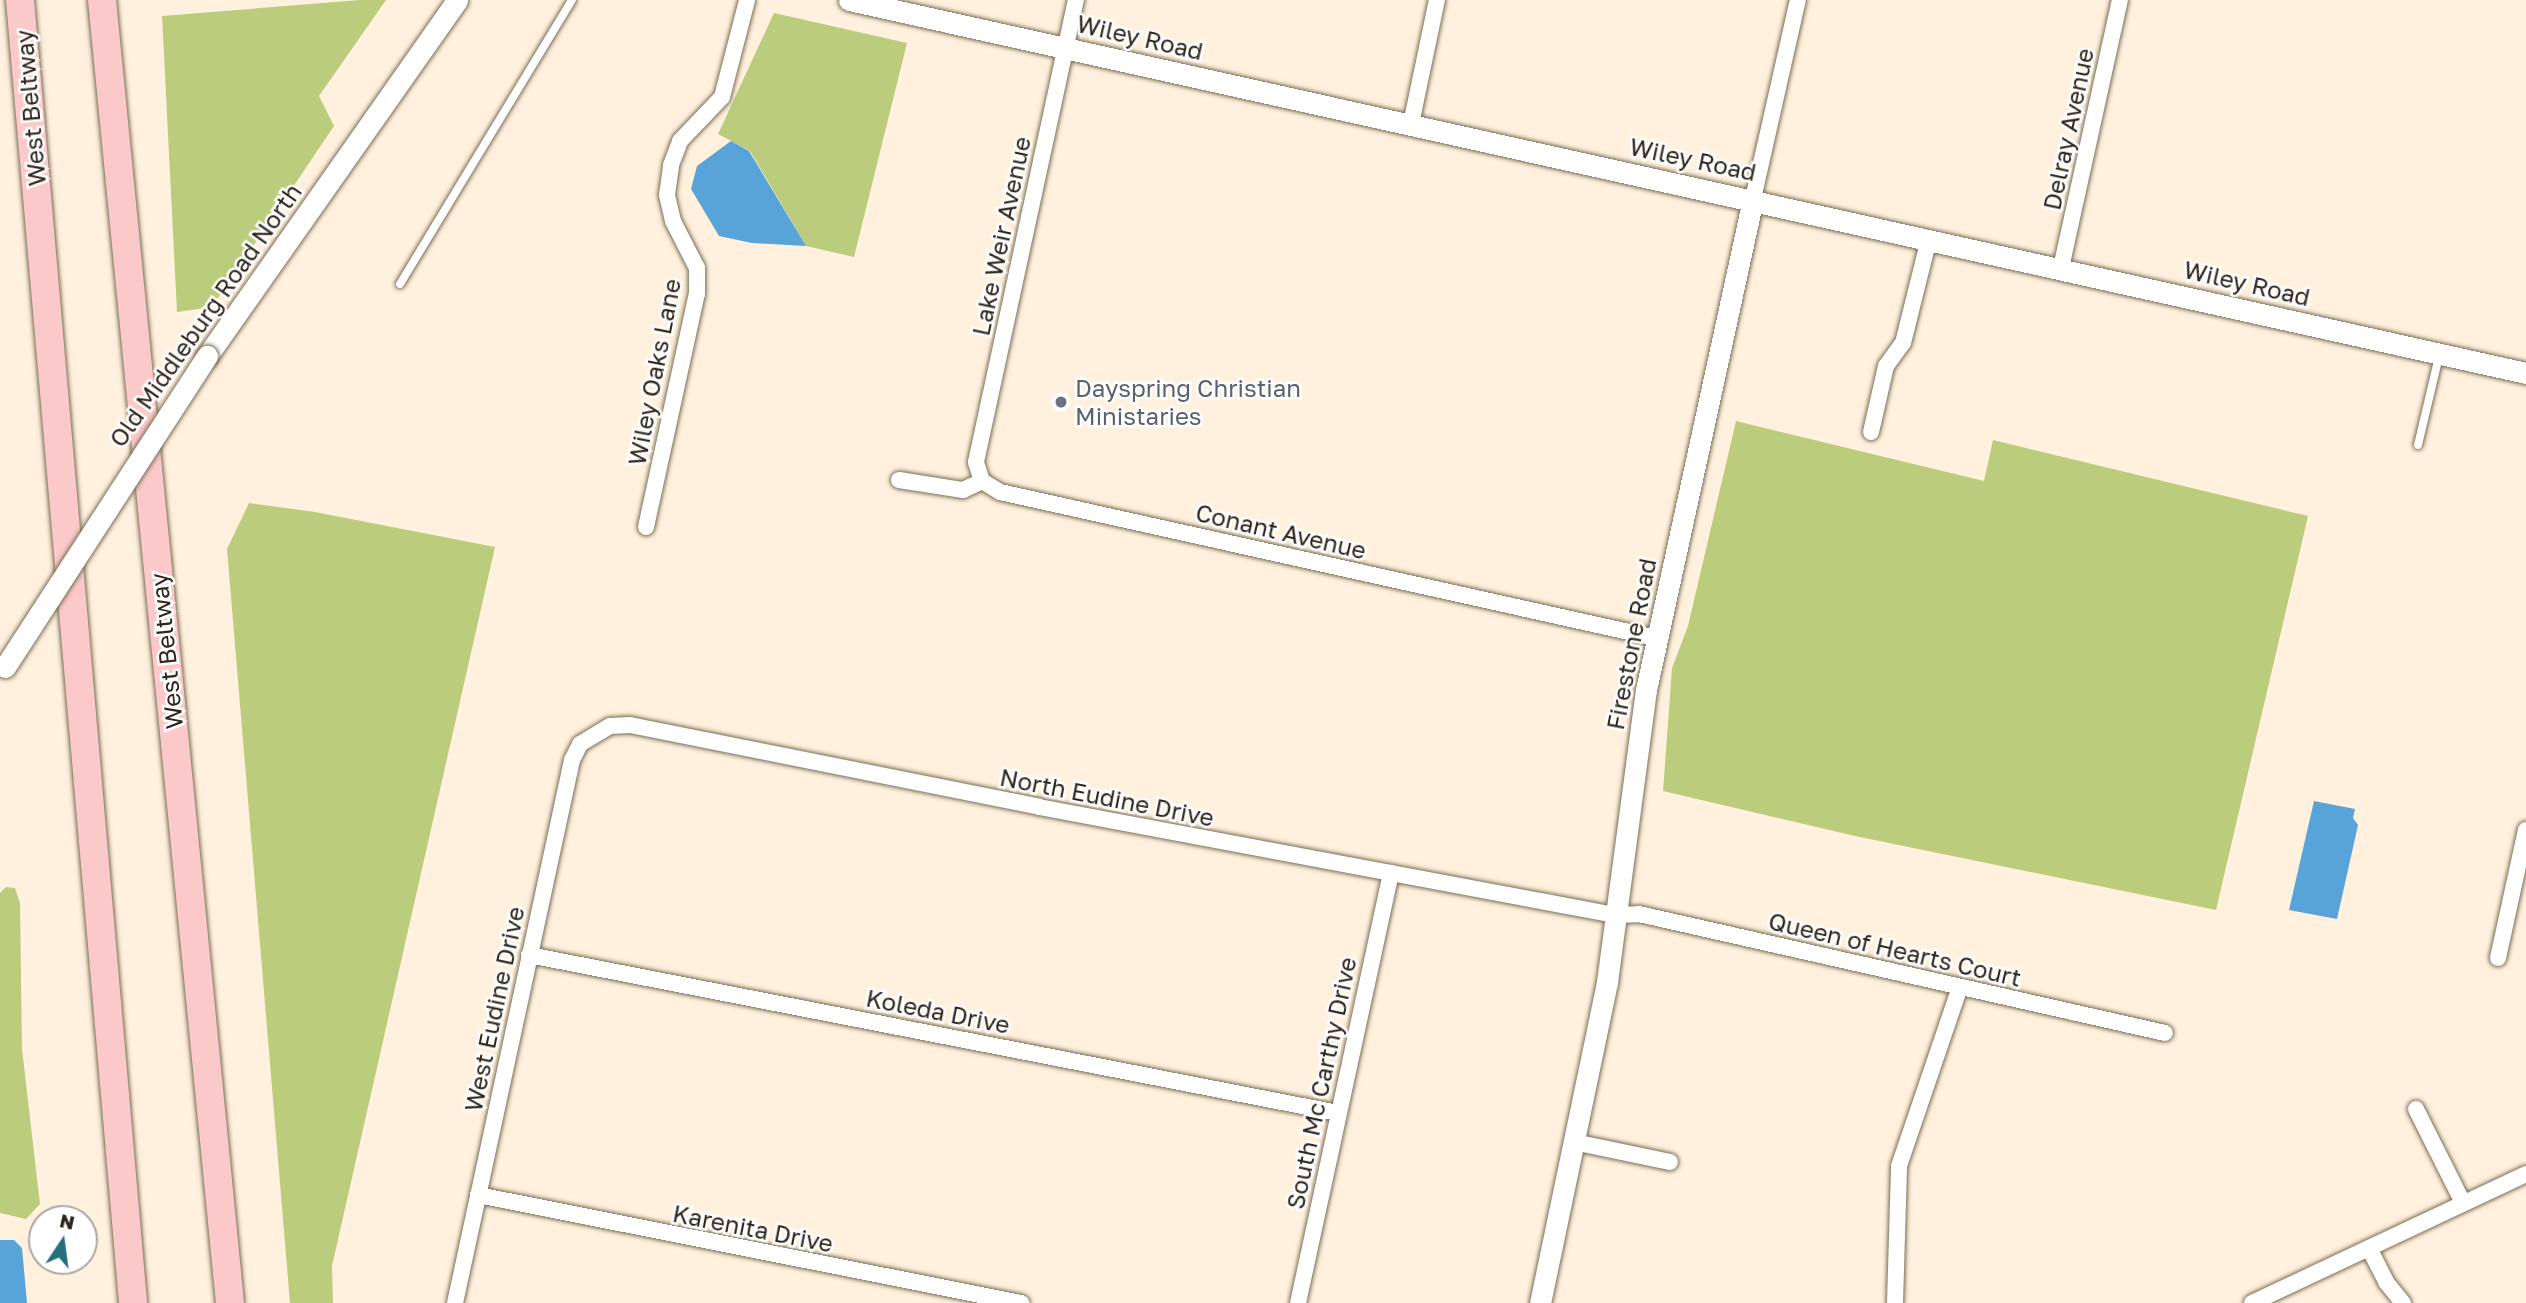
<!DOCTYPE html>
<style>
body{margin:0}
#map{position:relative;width:2526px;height:1303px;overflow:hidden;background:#fff1dd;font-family:"Golos Text",sans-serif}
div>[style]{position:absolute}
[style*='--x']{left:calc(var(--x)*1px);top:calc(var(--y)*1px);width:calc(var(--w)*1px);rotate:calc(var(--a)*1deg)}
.green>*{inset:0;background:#bccc7d}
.water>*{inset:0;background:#58a3d7}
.roads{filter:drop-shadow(0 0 2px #7b6d56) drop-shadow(0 0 2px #7b6d56)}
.lane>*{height:8px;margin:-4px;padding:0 4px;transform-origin:4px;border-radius:4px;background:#fff}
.street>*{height:16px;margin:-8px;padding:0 8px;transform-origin:8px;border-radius:8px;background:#fff}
.secondary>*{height:21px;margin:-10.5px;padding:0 10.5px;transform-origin:10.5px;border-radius:10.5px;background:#fff}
.highway>*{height:28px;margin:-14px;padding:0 14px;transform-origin:14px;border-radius:14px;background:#fbc9c9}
.bridges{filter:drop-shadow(0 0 2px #7b6d56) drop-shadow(0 0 2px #7b6d56)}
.secondary-bridge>*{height:21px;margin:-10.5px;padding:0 10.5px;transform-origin:10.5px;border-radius:10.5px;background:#fff}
.dots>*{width:19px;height:19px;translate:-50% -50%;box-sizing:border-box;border:4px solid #fff;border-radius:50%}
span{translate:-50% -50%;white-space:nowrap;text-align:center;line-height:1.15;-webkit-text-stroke:5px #fff;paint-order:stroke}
.street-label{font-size:24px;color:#2c261d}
.worship-label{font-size:24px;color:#5b616d}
.left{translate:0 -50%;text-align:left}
.north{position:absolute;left:28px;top:1205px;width:70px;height:70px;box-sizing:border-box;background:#fff;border:2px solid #aba8a5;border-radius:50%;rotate:13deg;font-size:19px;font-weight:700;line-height:28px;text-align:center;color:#2c261d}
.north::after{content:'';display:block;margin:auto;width:24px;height:32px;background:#296e7d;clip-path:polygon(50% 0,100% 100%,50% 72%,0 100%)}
</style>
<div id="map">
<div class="green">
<i style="clip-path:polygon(360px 0,386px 0,319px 96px,334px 126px,212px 307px,177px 312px,162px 16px)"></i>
<i style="clip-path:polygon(774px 13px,907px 43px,854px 257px,806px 246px,750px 151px,718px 134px)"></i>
<i style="clip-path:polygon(1736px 421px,1984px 481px,1993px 440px,2308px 516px,2216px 910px,1855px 836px,1663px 791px,1672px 668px,1688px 626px)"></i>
<i style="clip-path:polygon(249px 503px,315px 512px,495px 547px,332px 1266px,333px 1303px,290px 1303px,227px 549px)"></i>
<i style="clip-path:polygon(6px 887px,15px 888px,20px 903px,22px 1049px,40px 1204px,26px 1219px,0 1213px,0 893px)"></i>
</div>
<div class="water">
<i style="clip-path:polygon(731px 141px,749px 151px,806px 246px,752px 243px,719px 236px,691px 189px,697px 166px)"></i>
<i style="clip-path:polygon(2314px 801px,2355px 809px,2353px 818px,2358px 825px,2337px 919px,2289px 910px)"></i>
<i style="clip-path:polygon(0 1240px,14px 1240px,22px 1248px,27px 1303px,0 1303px)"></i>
</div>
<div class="roads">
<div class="lane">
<i style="--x:400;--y:284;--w:332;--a:-58.8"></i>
<i style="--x:2418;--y:445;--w:91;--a:-76.7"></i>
</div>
<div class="street">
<i style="--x:1411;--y:124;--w:127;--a:-78.2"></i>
<i style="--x:1753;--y:199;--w:204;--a:-77.3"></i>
<i style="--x:2061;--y:268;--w:274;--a:-77.6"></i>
<i style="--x:1871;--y:432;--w:68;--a:-77.2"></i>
<i style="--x:1886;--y:366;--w:29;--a:-54"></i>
<i style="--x:1903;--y:343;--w:107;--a:-76"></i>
<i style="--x:899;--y:480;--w:65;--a:8.9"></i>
<i style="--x:963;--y:490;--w:21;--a:-25"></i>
<i style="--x:982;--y:481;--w:21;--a:31"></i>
<i style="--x:1000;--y:492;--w:672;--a:12.55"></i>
<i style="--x:982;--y:481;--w:20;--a:-108"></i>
<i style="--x:976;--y:462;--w:473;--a:-77.8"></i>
<i style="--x:646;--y:527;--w:239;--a:-77.7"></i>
<i style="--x:697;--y:294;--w:26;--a:-90"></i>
<i style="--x:697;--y:268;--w:53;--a:-117.1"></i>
<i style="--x:673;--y:221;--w:27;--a:-103"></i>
<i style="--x:667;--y:195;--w:30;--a:-82"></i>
<i style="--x:671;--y:165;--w:26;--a:-69"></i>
<i style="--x:680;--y:141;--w:61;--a:-46.3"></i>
<i style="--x:722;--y:97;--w:100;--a:-75.5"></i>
<i style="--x:529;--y:955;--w:824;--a:11.05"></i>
<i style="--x:2498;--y:958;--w:131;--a:-77.7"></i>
<i style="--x:2416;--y:1109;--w:105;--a:63.4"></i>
<i style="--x:1574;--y:1142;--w:98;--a:11.8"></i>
<i style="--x:478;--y:1195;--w:554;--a:11.25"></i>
<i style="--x:2369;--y:1248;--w:38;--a:63"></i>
<i style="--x:2386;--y:1282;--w:27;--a:51"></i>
<i style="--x:455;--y:1303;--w:555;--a:-77.84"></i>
<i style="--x:572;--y:760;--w:18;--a:-63"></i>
<i style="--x:580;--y:744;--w:35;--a:-31"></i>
<i style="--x:610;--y:726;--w:20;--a:-3"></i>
<i style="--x:630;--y:725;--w:417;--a:11.3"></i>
<i style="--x:1039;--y:807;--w:586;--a:10.62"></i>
<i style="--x:1615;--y:915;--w:24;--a:-2"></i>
<i style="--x:1639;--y:914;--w:539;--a:12.75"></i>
<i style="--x:1298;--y:1303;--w:440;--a:-77.8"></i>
<i style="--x:1895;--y:1303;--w:137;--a:-88.3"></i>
<i style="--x:1899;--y:1166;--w:189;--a:-71.2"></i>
<i style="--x:2252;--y:1303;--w:303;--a:-25.2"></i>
</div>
<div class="secondary">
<i style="--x:849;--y:0;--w:1718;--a:12.54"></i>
<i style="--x:207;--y:356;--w:435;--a:-54.9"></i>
<i style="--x:1540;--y:1303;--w:328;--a:-78.2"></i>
<i style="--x:1607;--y:982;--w:295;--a:-82.4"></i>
<i style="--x:1646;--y:690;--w:503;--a:-77.71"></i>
</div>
<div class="highway">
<i style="--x:20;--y:0;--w:1308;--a:85.04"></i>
<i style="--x:102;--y:0;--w:1309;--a:84.39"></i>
</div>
</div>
<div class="bridges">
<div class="secondary-bridge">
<i style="--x:5;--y:667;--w:371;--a:-57"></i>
</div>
</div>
<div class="dots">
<i style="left:1061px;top:402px;background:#6b7280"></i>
</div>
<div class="street-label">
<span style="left:1140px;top:37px;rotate:13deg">Wiley Road</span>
<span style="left:30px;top:108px;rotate:-95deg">West Beltway</span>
<span style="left:2068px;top:129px;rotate:-78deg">Delray Avenue</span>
<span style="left:1693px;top:159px;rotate:12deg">Wiley Road</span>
<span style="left:1001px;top:236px;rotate:-78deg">Lake Weir Avenue</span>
<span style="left:2247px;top:283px;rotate:13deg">Wiley Road</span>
<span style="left:205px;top:315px;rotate:-55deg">Old Middleburg Road North</span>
<span style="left:654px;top:372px;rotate:-79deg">Wiley Oaks Lane</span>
<span style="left:1281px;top:531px;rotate:13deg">Conant Avenue</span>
<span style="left:1631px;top:644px;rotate:-79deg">Firestone Road</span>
<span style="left:166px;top:651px;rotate:-96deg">West Beltway</span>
<span style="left:1107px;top:797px;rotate:11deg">North Eudine Drive</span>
<span style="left:1895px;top:949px;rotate:13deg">Queen of Hearts Court</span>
<span style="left:494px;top:1009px;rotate:-78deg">West Eudine Drive</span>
<span style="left:938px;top:1011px;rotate:11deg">Koleda Drive</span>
<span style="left:1321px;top:1083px;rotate:-78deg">South Mc Carthy Drive</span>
<span style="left:753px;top:1228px;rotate:11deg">Karenita Drive</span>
</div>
<div class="worship-label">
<span class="left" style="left:1075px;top:402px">Dayspring Christian<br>Ministaries</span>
</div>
<div class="north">N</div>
</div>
